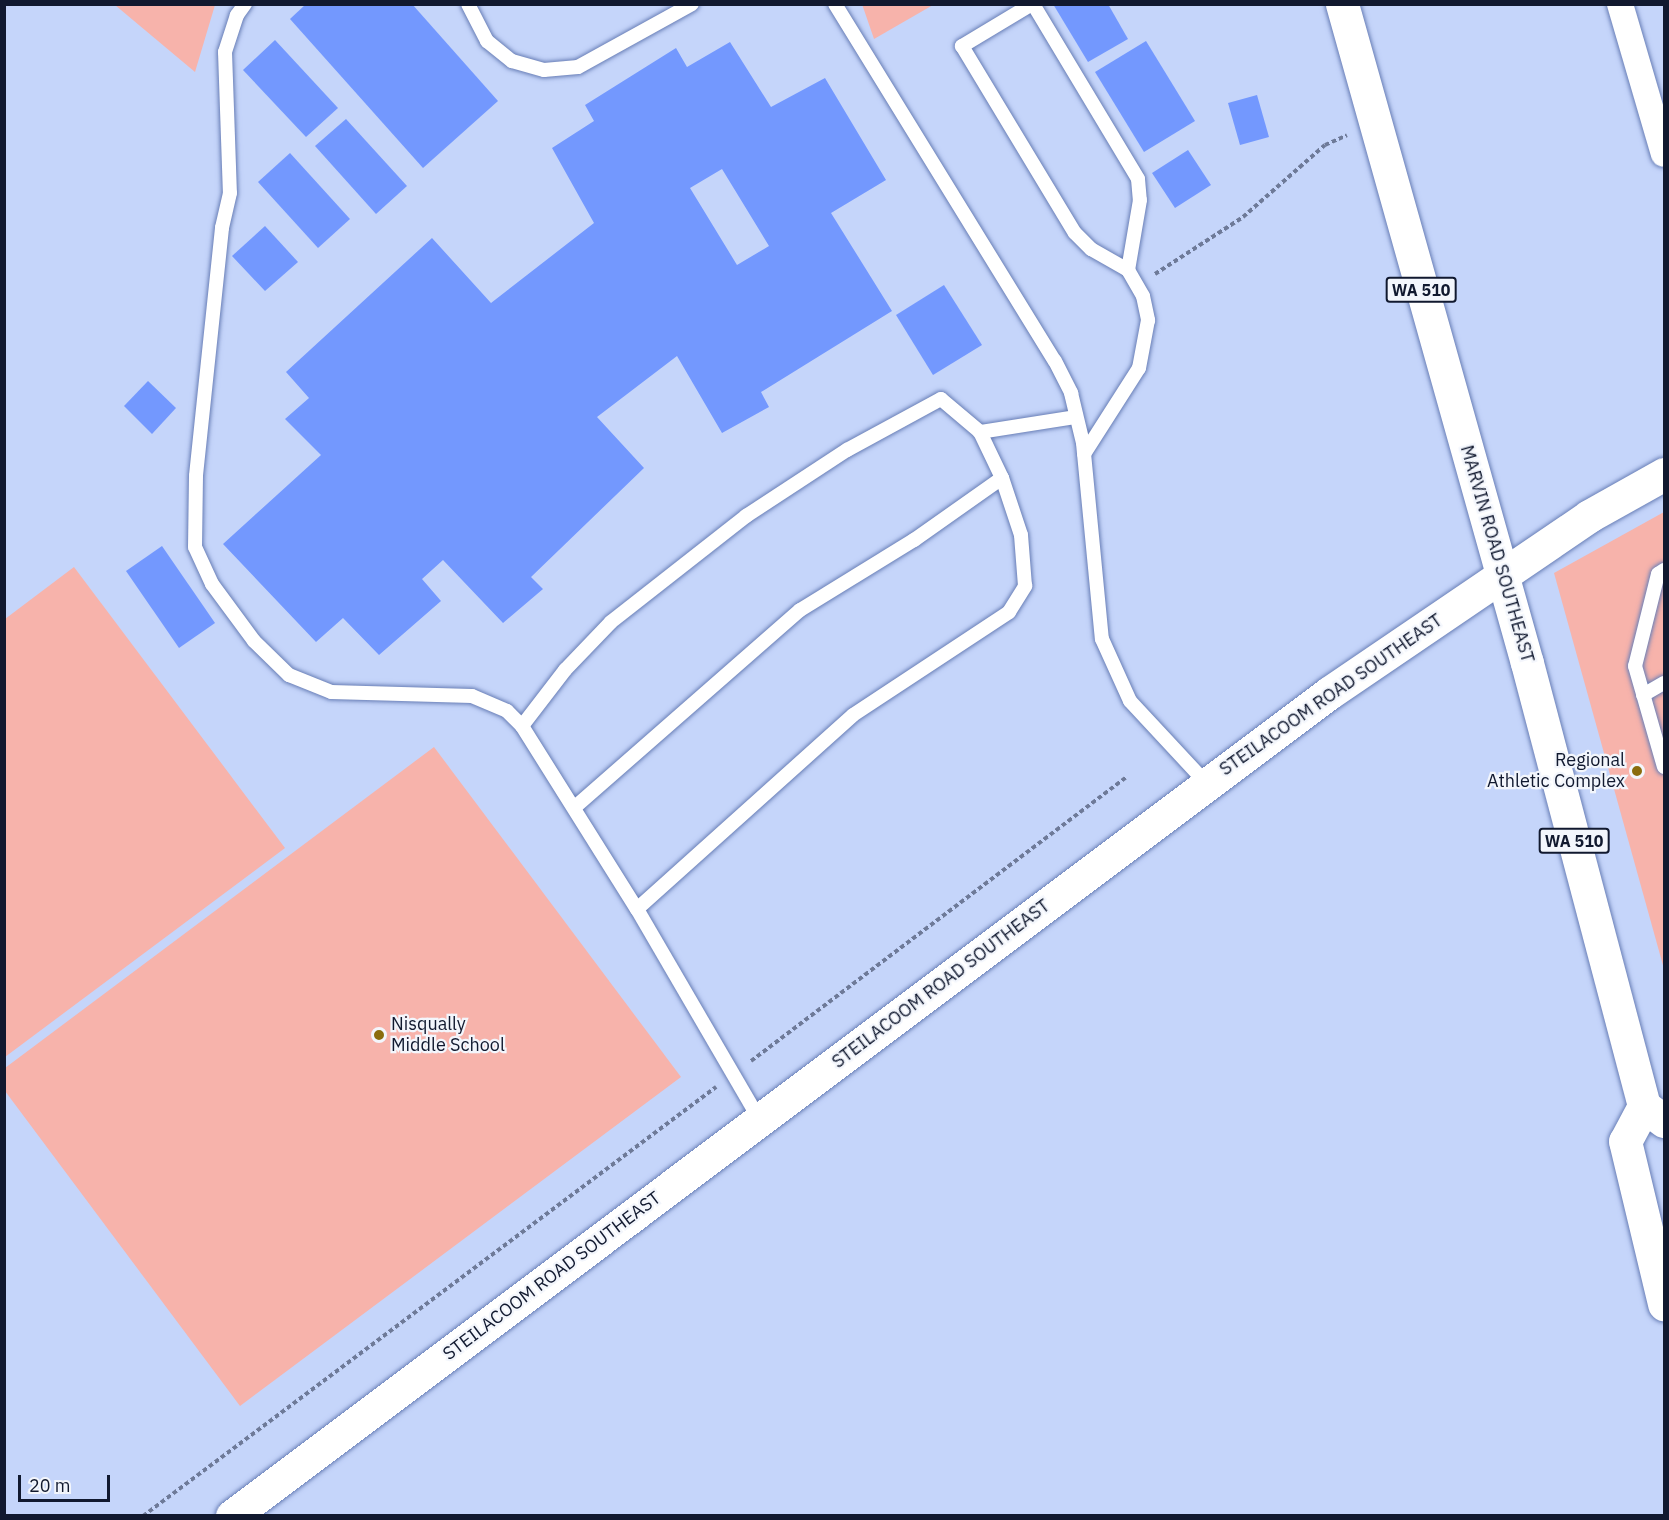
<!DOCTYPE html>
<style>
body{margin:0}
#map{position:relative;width:1669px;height:1520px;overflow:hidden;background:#c5d5fa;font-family:"IBM Plex Sans",sans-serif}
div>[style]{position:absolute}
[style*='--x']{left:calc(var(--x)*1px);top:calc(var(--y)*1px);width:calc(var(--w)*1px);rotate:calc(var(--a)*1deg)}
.green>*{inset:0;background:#f7b3ab}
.building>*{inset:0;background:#7398fe}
.path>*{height:4px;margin-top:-2px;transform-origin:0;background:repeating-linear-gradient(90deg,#6e7a98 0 4.5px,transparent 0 7.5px)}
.roads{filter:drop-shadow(0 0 2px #687eb6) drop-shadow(0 0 2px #687eb6)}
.lane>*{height:14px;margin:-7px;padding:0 7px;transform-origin:7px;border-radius:7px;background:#fff}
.street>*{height:26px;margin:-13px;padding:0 13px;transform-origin:13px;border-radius:13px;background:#fff}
.secondary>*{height:33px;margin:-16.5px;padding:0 16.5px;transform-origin:16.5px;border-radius:16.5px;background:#fff}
.primary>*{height:33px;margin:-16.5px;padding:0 16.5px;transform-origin:16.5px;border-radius:16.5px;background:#fff}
.dots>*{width:16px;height:16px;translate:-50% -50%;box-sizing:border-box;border:3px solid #f3f6fc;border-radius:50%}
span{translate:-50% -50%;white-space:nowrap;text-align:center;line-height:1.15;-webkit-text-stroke:4.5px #f3f6fc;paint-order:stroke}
.shield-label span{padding:2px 4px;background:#f3f6fc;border:2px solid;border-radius:4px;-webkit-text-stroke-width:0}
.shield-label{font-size:16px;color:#11192f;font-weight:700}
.street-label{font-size:18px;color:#11192f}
.poi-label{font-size:18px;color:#11192f}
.right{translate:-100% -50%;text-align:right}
.left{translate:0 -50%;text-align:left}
.frame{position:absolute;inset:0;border:6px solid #11192f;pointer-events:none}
.scale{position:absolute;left:18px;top:1475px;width:92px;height:27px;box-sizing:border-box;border:3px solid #11192f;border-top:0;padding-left:8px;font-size:18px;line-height:21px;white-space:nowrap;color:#11192f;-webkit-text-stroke:4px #f3f6fc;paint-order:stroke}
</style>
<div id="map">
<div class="green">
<i style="clip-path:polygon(862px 4px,933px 4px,933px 5px,874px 39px)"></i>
<i style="clip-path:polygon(115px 5px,215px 5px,195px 72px)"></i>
<i style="clip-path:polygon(1664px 512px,1664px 969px,1554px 573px)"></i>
<i style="clip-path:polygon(74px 567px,285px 848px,5px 1057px,5px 619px)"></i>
<i style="clip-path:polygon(434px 747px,681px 1077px,240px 1406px,5px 1091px,5px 1068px)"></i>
</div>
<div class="building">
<i style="clip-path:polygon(306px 4px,412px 4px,498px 101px,423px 168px,290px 19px)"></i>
<i style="clip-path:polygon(1053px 4px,1108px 4px,1128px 39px,1088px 62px)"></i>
<i style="clip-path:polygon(275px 40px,338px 108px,306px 137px,243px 70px)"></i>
<i style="clip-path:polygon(1146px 41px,1195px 121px,1144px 152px,1095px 72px)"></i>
<i style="clip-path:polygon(evenodd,730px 42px,771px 107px,825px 78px,886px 180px,831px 213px,892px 311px,761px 392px,769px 407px,722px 433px,677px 356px,597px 417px,644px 468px,531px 577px,543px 589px,503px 623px,443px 560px,422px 579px,441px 601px,379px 655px,343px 618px,316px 642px,223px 544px,321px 455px,285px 419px,309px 398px,286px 372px,432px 238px,491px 303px,594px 223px,552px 148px,594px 121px,585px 105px,676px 48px,687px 67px,730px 42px,722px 169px,769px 246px,737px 265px,690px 188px,722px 169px)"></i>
<i style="clip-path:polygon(1257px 95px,1269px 137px,1240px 145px,1228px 103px)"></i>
<i style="clip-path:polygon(346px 119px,407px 186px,376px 214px,315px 146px)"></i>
<i style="clip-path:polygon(1188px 150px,1211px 185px,1175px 208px,1152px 173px)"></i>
<i style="clip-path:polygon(290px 153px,350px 219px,318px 248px,258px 182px)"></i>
<i style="clip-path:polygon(265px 226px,298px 262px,265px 291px,232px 256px)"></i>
<i style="clip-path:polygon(944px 285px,982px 345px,933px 375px,896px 315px)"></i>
<i style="clip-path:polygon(148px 381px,176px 408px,152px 434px,124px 406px)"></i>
<i style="clip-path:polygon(162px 546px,215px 623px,179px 648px,126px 571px)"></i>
</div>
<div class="path">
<i style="--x:1155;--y:274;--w:105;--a:-32.9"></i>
<i style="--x:1243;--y:217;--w:109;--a:-41.3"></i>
<i style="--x:1325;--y:145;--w:24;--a:-24"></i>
<i style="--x:751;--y:1061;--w:470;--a:-37.1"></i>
<i style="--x:143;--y:1516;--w:716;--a:-36.82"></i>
</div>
<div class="roads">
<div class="lane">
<i style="--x:245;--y:4;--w:14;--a:126"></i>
<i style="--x:237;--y:15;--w:39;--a:108"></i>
<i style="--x:225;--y:52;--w:141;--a:88"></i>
<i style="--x:230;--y:193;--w:36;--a:103"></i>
<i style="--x:222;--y:228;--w:249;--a:96"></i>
<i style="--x:196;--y:476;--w:71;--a:90.8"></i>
<i style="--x:195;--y:547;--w:41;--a:65.3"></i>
<i style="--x:212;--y:584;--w:71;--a:53.6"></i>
<i style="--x:254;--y:641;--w:49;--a:44.2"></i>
<i style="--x:289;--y:675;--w:45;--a:22"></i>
<i style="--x:331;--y:692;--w:141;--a:1.6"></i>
<i style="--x:472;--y:696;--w:38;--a:23"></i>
<i style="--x:507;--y:711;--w:21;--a:45"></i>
<i style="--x:522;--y:726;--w:216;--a:57.9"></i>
<i style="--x:637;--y:909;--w:244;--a:59.8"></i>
<i style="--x:468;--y:4;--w:42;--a:62.8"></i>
<i style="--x:487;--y:41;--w:32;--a:39"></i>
<i style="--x:512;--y:61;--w:33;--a:16"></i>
<i style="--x:544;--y:70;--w:34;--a:-5"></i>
<i style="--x:578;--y:67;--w:130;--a:-28.9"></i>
<i style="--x:835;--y:4;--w:419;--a:58.4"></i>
<i style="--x:1055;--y:361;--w:36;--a:63"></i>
<i style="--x:1071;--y:393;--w:51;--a:76.5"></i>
<i style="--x:1083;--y:443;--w:197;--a:84.5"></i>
<i style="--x:1102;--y:639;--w:68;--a:65.7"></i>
<i style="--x:1130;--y:701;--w:113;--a:47.1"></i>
<i style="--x:1032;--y:4;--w:82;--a:149"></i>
<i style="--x:962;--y:46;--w:218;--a:58.9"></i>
<i style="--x:1075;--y:233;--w:23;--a:45"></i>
<i style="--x:1091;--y:249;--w:43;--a:29.6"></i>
<i style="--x:1128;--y:270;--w:30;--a:60"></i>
<i style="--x:1143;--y:296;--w:25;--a:78"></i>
<i style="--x:1148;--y:320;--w:49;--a:100.6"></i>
<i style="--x:1139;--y:368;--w:102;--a:122.6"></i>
<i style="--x:1033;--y:4;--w:204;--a:59"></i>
<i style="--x:1138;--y:179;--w:21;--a:85"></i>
<i style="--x:1140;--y:200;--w:71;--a:99.7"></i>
<i style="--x:980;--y:432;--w:97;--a:-8.9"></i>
<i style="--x:1664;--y:570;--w:7;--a:146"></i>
<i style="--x:1658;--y:574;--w:95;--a:104"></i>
<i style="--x:1635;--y:666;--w:105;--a:74"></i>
<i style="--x:1643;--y:695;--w:24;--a:-30"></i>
<i style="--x:522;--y:726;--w:71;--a:-52.5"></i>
<i style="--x:565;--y:670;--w:66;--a:-46.2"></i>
<i style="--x:611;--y:622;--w:172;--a:-38.1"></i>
<i style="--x:746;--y:516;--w:121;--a:-33.2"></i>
<i style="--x:847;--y:450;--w:107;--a:-28.5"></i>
<i style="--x:941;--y:399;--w:51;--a:40.2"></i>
<i style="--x:980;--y:432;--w:51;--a:64.4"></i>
<i style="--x:1002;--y:478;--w:108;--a:144.8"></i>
<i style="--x:914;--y:540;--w:134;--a:148.4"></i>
<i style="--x:800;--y:610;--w:299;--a:138.8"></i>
<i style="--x:637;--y:909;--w:290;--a:-41.9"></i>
<i style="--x:853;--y:715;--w:187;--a:-33.4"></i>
<i style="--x:1009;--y:612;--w:31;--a:-58"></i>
<i style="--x:1025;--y:586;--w:51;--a:-94.5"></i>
<i style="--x:1021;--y:535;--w:60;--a:-108.4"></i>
</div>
<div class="street">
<i style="--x:1620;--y:4;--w:156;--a:73.7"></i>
</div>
<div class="secondary">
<i style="--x:232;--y:1516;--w:1371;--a:-36.88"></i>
<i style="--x:1329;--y:693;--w:315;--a:-34.2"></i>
<i style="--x:1589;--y:516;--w:86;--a:-29.2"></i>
</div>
<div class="primary">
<i style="--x:1342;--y:4;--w:684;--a:74.32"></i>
<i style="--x:1527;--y:663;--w:458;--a:75.2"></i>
<i style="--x:1644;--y:1106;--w:25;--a:37"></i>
<i style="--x:1644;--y:1106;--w:40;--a:118"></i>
<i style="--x:1625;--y:1141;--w:168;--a:76.5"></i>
</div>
</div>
<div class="dots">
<i style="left:1637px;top:771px;background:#8b6c0d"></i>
<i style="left:379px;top:1035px;background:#8b6c0d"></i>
</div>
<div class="shield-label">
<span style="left:1421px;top:290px">WA 510</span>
<span style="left:1574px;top:841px">WA 510</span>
</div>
<div class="street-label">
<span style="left:1497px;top:554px;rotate:74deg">MARVIN ROAD SOUTHEAST</span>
<span style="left:1331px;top:695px;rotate:-35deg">STEILACOOM ROAD SOUTHEAST</span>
<span style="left:941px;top:984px;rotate:-37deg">STEILACOOM ROAD SOUTHEAST</span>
<span style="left:552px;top:1276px;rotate:-37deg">STEILACOOM ROAD SOUTHEAST</span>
</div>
<div class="poi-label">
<span class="right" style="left:1625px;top:771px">Regional<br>Athletic Complex</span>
<span class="left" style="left:391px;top:1035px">Nisqually<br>Middle School</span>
</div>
<div class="frame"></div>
<div class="scale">20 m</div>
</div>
